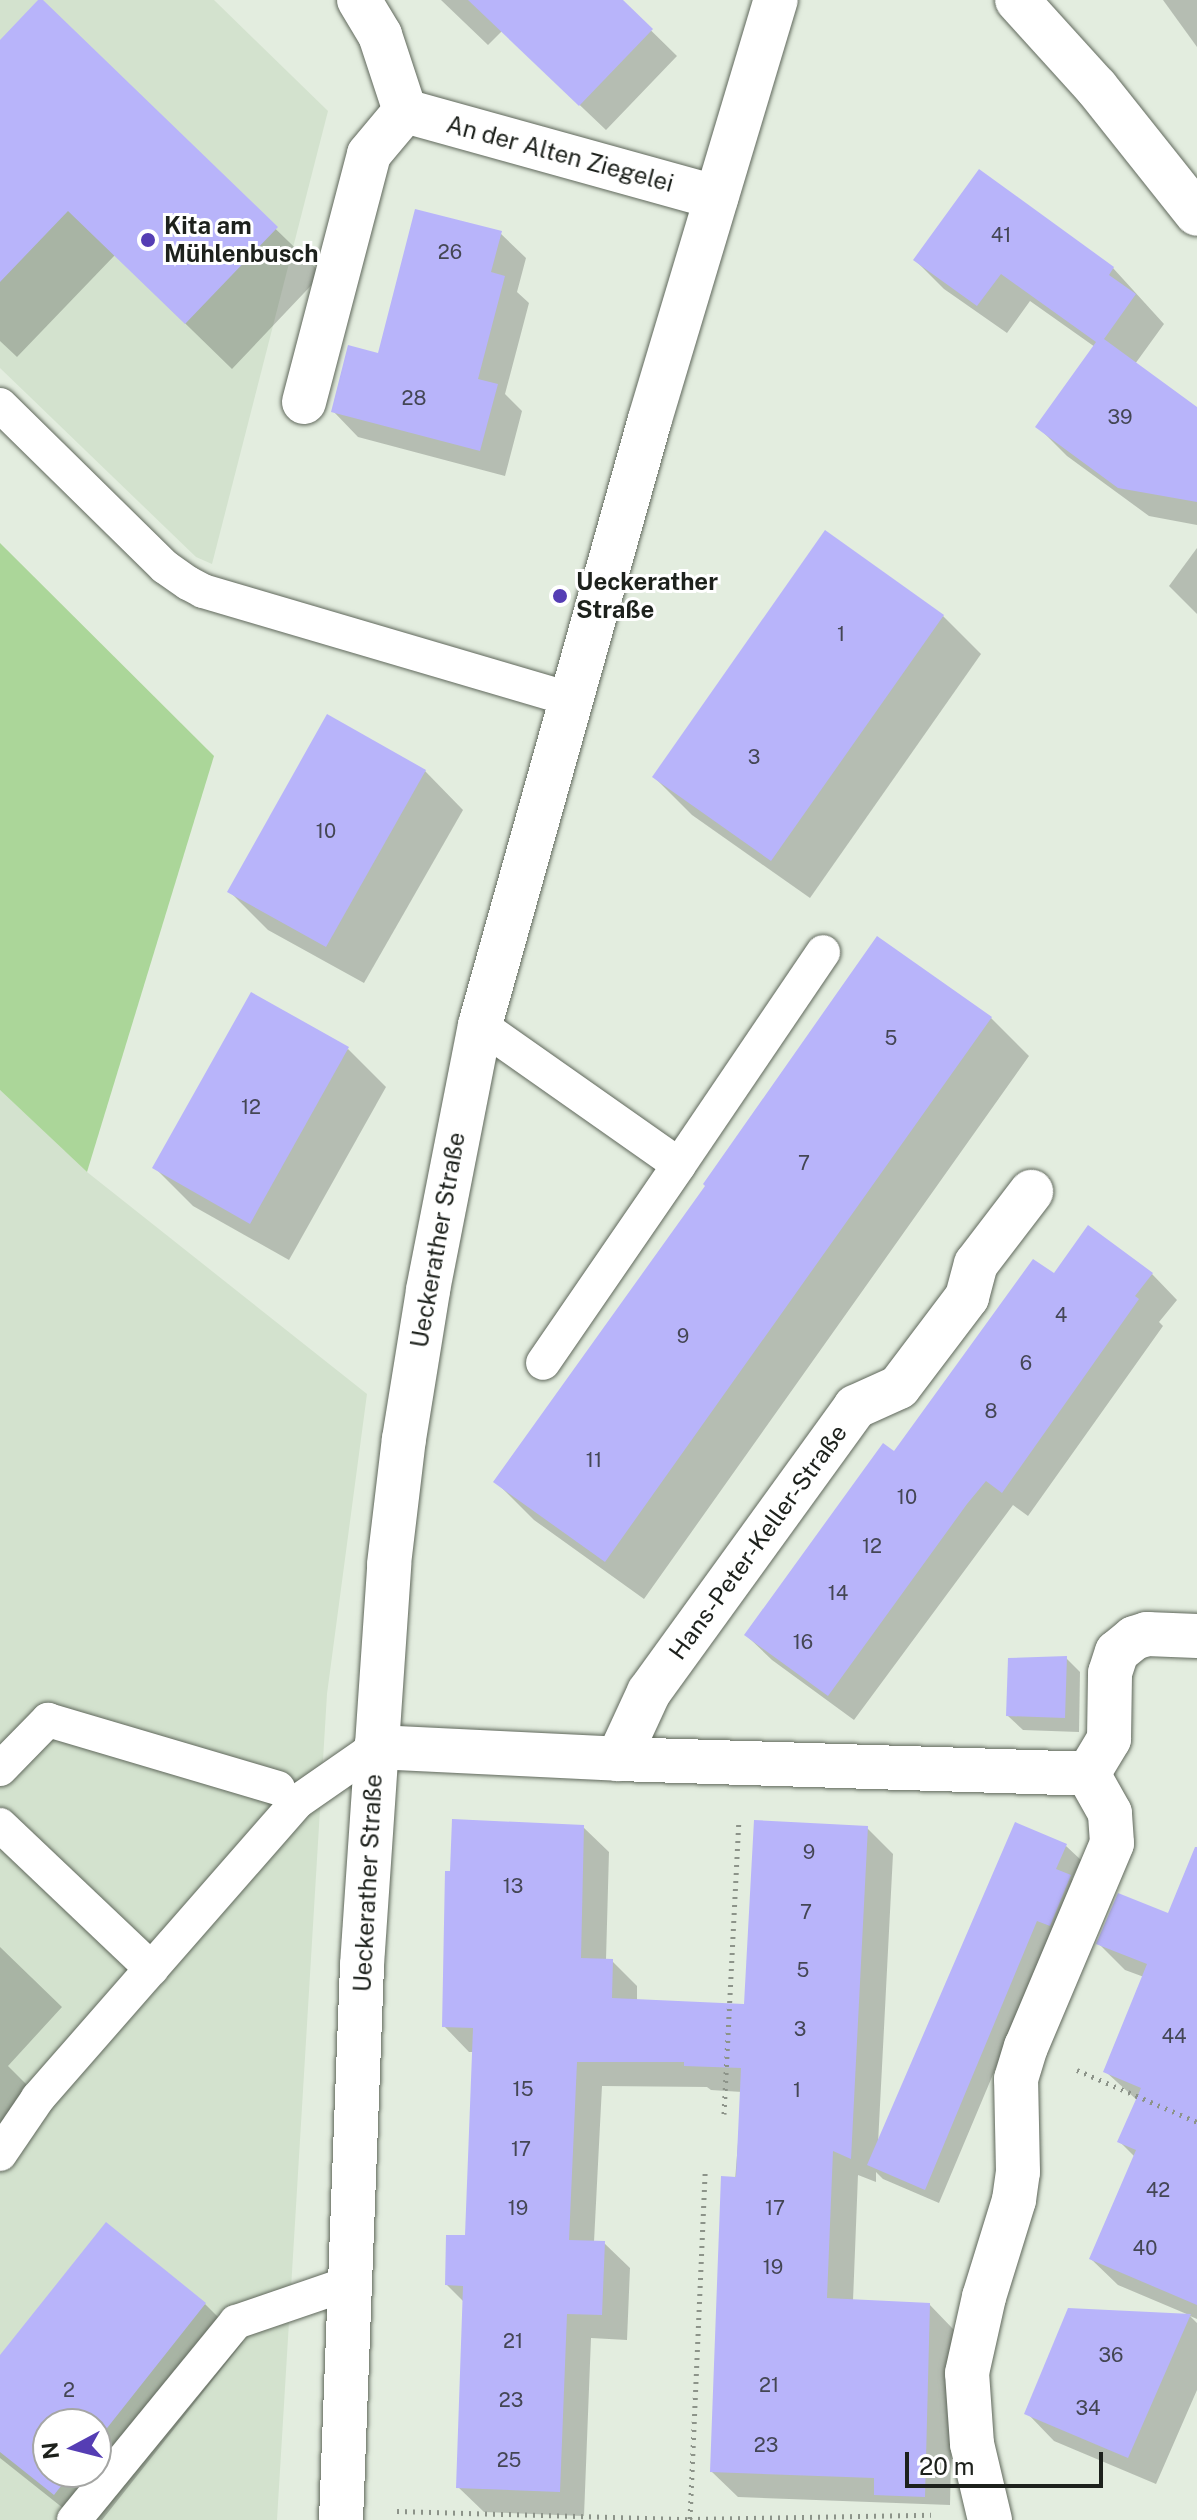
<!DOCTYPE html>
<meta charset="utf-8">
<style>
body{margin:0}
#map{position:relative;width:1197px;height:2520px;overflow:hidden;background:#e3eddf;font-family:"Public Sans",sans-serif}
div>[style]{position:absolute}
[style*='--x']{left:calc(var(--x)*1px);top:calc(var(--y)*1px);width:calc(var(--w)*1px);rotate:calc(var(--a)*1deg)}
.built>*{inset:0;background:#d3e2ce}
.green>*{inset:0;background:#abd699}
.shadow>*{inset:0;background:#0003}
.building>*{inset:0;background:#b8b4fa}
.path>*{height:5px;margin-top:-2.5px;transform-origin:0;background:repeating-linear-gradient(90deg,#8c9389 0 2px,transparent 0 8px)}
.roads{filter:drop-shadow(0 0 2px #60685c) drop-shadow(0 0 2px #60685c)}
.lane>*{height:34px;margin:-17px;padding:0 17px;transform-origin:17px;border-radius:17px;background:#fff}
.street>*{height:44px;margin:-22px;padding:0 22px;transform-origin:22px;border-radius:22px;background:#fff}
.secondary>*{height:44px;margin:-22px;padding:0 22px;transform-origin:22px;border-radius:22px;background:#fff}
.dots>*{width:22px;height:22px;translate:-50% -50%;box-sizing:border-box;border:4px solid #fff;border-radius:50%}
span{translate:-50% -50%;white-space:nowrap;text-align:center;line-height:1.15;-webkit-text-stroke:6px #fff;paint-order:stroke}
.number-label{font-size:20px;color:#444654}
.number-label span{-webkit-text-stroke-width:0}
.street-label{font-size:24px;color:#1d211c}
.poi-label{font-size:24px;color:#1d211c;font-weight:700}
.left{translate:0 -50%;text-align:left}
.north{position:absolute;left:32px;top:2408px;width:80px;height:80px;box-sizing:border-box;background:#fff;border:2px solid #a5a6a4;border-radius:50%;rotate:263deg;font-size:22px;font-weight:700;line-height:32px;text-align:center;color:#1d211c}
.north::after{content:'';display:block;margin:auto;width:28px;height:36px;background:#553db4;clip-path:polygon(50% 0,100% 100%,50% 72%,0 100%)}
.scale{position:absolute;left:905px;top:2452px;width:198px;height:36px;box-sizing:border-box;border:4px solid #1d211c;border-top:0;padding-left:10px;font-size:24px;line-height:28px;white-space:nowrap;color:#1d211c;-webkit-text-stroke:6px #fff;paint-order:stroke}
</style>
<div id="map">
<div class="built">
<i style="clip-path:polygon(0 0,214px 0,328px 111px,212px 564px,196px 557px,0 368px)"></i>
<i style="clip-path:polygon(evenodd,0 1090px,87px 1172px,367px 1394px,327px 1694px,277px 2520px,0 2520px,0 1090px,48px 2424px,96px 2424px,96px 2472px,48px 2472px,48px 2424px)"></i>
</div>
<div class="green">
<i style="clip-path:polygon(0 543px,214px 756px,87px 1172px,0 1090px)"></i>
</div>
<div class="shadow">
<i style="clip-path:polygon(441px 0,620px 0,677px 56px,606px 130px,502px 31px,488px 45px)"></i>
<i style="clip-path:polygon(1163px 0,1197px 0,1197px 47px)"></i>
<i style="clip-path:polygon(41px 1px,322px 274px,232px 369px,115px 255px,17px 357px,0 341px,0 43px)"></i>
<i style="clip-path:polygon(500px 233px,526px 258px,517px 292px,529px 303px,505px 394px,522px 411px,505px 476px,358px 437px,333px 411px,379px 355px)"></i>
<i style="clip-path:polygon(915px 260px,1113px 268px,1164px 324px,1135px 364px,1197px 410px,1197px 525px,1149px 516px,1067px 456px,1038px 427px,1095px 347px,1030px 301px,1007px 333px,944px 289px)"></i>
<i style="clip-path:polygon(1197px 548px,1197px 614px,1169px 586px)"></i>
<i style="clip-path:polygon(943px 616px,981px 654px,810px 898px,692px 815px,654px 777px)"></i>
<i style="clip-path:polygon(425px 771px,463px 810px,364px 983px,268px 930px,229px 891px)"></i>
<i style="clip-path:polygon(878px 939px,991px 1018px,1029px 1056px,644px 1599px,534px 1520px,496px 1482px,707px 1186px)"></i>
<i style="clip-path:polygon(348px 1049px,386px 1087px,289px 1260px,193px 1206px,155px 1168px)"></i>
<i style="clip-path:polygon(1152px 1274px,1177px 1300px,1159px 1322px,1163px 1326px,1028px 1516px,1013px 1505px,854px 1720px,772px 1660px,746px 1635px,895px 1454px,1054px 1276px)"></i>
<i style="clip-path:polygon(1066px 1658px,1080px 1672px,1079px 1732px,1023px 1730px,1008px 1716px)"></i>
<i style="clip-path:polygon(1016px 1825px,1066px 1846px,1081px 1860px,1072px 1879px,1084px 1891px,1052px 1934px,939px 2203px,883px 2179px,876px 2172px,876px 2182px,858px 2175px,853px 2301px,929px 2304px,954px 2330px,950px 2505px,738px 2497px,712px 2472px,742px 2092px,711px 2090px,707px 2087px,602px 2086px,594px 2242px,604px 2243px,630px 2268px,627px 2340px,591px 2338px,584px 2516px,484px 2512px,458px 2487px,464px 2302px,447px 2285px,467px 2238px,474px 2052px,469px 2052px,444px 2026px,583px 1827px,609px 1852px,606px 1960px,612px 1961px,637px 1986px,637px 2001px,746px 2006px,867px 1828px,893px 1854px,878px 2144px)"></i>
<i style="clip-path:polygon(1197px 1926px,1197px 2319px,1190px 2316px,1197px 2323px,1197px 2390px,1156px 2484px,1054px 2441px,1027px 2413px,1189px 2315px,1118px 2285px,1091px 2259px,1135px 2157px,1120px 2142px,1138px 2101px,1106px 2072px,1144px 1977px,1125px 1970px,1099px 1944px)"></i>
<i style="clip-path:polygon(0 1947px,62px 2007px,8px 2066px,44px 2102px,0 2150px)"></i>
<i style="clip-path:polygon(evenodd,205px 2304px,243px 2342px,102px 2520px,78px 2520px,0 2458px,0 2359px,205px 2304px,48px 2424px,96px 2424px,96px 2472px,48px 2472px,48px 2424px)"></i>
</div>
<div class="building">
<i style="clip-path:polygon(38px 0,43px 0,278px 227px,185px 324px,68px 211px,0 282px,0 40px)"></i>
<i style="clip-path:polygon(468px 0,623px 0,653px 29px,579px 106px)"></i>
<i style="clip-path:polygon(979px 169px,1114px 267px,1109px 275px,1136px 294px,1104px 339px,1197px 407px,1197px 502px,1118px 488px,1035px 427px,1096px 342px,1001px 274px,977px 306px,913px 260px)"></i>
<i style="clip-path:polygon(415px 209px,502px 231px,491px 272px,505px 276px,478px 379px,498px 384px,480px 451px,331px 412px,348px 345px,378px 353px)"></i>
<i style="clip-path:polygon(825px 530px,944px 615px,771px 861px,652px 777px)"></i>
<i style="clip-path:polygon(327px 714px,426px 770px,326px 947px,227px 892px)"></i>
<i style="clip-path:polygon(877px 936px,992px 1017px,605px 1562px,493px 1482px,705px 1186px,703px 1184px)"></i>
<i style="clip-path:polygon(251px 992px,349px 1047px,250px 1224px,152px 1168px)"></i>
<i style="clip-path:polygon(1088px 1225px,1153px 1273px,1135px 1296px,1139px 1299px,1002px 1493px,986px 1481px,967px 1504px,828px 1696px,744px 1635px,883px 1443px,894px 1451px,1033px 1259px,1054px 1273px)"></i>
<i style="clip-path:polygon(1067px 1656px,1065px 1718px,1006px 1716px,1008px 1658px)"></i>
<i style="clip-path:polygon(452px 1819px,584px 1825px,581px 1958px,613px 1959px,612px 1998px,744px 2004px,754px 1820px,868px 1826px,851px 2159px,833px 2151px,827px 2298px,930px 2303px,925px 2497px,874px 2495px,874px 2478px,710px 2472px,721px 2176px,736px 2177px,741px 2068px,684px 2066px,684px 2062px,577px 2062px,569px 2240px,605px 2241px,602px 2315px,567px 2314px,560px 2492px,456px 2488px,463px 2286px,445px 2285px,446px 2235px,465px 2235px,473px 2028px,442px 2027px,445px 1871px,450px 1871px)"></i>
<i style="clip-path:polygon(1015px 1822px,1067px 1844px,1056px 1869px,1071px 1875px,1050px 1926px,1037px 1921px,925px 2190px,867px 2165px)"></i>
<i style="clip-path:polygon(1195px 1847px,1197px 1847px,1197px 2305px,1089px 2259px,1136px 2150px,1117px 2142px,1141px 2088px,1103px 2072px,1147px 1964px,1096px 1944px,1118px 1893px,1168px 1913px)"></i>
<i style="clip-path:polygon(106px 2222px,206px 2303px,96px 2442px,96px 2424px,48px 2424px,48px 2472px,72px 2472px,54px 2495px,0 2452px,0 2355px)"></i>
<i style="clip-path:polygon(1068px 2308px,1191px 2314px,1128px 2458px,1024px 2414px)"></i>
</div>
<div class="path">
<i style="--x:1077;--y:2070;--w:131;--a:23.4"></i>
<i style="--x:724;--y:2114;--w:295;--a:-87.1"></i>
<i style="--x:397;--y:2511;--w:293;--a:1.6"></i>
<i style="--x:690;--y:2519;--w:241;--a:-1"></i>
<i style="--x:690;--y:2519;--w:347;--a:-87.5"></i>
</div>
<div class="roads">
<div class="lane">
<i style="--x:0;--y:405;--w:231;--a:44.5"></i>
<i style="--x:165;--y:567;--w:28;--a:35"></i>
<i style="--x:188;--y:583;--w:17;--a:28"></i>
<i style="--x:203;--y:591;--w:383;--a:16.4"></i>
<i style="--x:480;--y:1025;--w:243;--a:35.1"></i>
<i style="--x:679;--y:1165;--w:240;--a:124.5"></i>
<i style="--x:679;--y:1165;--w:257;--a:-55.9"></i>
<i style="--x:0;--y:1769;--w:69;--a:-45.6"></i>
<i style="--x:48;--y:1720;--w:240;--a:16.5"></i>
<i style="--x:0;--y:1825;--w:209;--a:43.5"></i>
<i style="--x:0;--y:2154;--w:68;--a:-55.8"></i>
<i style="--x:38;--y:2098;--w:393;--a:-48.8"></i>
<i style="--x:297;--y:1802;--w:96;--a:-34.8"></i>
<i style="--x:74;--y:2520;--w:256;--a:-50.7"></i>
<i style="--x:236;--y:2322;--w:120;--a:-18.9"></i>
</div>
<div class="street">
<i style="--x:359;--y:0;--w:41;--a:59"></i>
<i style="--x:380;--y:35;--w:80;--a:71.8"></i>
<i style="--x:405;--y:111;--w:323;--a:15.5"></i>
<i style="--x:304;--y:402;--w:256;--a:-75.3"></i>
<i style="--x:369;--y:154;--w:56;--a:-50.1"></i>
<i style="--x:376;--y:1747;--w:242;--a:2.8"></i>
<i style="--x:618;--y:1759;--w:470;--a:1.8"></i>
<i style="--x:1088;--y:1774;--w:41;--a:-59"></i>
<i style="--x:1109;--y:1739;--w:66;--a:-89.1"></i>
<i style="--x:1110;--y:1673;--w:22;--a:-72"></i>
<i style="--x:1117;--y:1652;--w:22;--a:-39"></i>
<i style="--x:1134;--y:1638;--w:14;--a:-17"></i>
<i style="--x:1147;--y:1634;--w:50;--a:2.3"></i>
<i style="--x:618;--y:1759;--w:74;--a:-65.2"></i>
<i style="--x:649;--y:1692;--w:352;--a:-54.1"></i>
<i style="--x:855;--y:1407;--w:48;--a:-24.4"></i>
<i style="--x:899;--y:1387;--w:113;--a:-52.9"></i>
<i style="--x:967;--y:1297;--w:34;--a:-75"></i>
<i style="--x:976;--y:1264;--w:91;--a:-52.6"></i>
<i style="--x:990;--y:2520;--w:78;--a:-103.3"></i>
<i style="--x:972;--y:2444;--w:71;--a:-94"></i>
<i style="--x:967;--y:2373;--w:78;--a:-77.4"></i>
<i style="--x:984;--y:2297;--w:102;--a:-72.8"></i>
<i style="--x:1014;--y:2200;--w:28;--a:-82"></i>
<i style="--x:1018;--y:2172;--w:93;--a:-91.2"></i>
<i style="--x:1016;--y:2079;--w:34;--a:-73"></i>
<i style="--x:1026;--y:2047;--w:221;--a:-67.1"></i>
<i style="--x:1112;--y:1843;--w:30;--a:-94"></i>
<i style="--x:1110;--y:1813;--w:45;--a:-119.4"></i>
</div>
<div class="secondary">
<i style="--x:1017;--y:0;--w:118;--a:47.8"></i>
<i style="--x:1096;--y:87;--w:162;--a:51.5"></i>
<i style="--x:341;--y:2520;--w:555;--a:-87.83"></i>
<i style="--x:362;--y:1965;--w:402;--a:-86.1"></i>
<i style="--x:389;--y:1564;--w:126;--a:-83.2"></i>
<i style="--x:404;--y:1439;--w:151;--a:-80.8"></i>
<i style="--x:428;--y:1290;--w:270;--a:-78.9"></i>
<i style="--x:480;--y:1025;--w:629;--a:-74.33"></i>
<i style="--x:650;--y:419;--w:438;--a:-73.3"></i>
</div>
</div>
<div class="dots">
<i style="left:148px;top:240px;background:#553db4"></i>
<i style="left:560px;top:596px;background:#553db4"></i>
</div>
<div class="number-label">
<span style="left:1001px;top:235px">41</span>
<span style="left:450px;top:252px">26</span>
<span style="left:414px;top:398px">28</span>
<span style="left:1120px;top:417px">39</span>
<span style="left:841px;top:634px">1</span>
<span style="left:754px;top:757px">3</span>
<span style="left:326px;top:831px">10</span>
<span style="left:891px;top:1038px">5</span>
<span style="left:251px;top:1107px">12</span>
<span style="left:804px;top:1163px">7</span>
<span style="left:1061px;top:1315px">4</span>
<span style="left:683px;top:1336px">9</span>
<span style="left:1026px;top:1363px">6</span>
<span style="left:991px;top:1411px">8</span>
<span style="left:594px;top:1460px">11</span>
<span style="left:907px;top:1497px">10</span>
<span style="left:872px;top:1546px">12</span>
<span style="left:838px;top:1593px">14</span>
<span style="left:803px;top:1642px">16</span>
<span style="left:809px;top:1852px">9</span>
<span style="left:513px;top:1886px">13</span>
<span style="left:806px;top:1912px">7</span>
<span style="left:803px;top:1970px">5</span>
<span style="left:800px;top:2029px">3</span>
<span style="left:1174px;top:2036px">44</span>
<span style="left:523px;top:2089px">15</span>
<span style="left:797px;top:2090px">1</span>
<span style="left:521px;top:2149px">17</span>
<span style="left:1158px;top:2190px">42</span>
<span style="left:518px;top:2208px">19</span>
<span style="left:775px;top:2208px">17</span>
<span style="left:1145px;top:2248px">40</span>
<span style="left:773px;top:2267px">19</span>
<span style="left:513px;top:2341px">21</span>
<span style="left:1111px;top:2355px">36</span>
<span style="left:769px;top:2385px">21</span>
<span style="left:69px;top:2390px">2</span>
<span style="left:511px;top:2400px">23</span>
<span style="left:1088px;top:2408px">34</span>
<span style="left:766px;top:2445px">23</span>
<span style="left:509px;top:2460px">25</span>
</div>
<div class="street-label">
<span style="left:560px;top:154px;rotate:15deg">An der Alten Ziegelei</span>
<span style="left:438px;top:1240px;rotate:-80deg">Ueckerather Straße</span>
<span style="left:758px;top:1542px;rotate:-54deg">Hans-Peter-Keller-Straße</span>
<span style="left:368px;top:1883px;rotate:-87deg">Ueckerather Straße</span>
</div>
<div class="poi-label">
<span class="left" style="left:164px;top:240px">Kita am<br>Mühlenbusch</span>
<span class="left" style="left:576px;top:596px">Ueckerather<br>Straße</span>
</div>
<div class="north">N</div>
<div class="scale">20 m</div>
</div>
